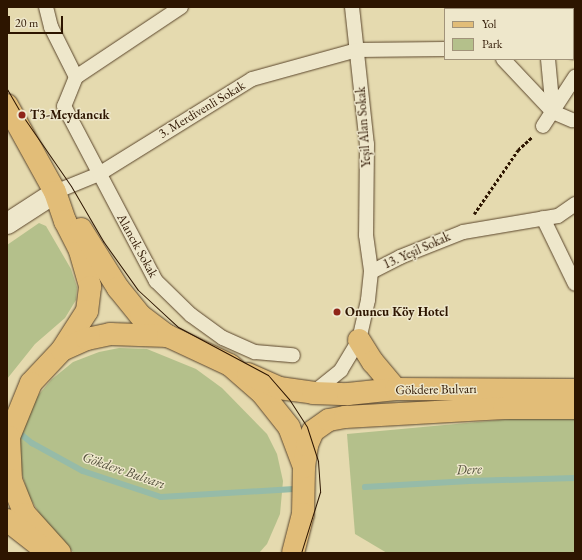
<!DOCTYPE html>
<meta charset="utf-8">
<style>
body{margin:0}
#map{position:relative;width:582px;height:560px;overflow:hidden;background:#e5daaf;font-family:"EB Garamond",serif}
div>[style]{position:absolute}
[style*='--x']{left:calc(var(--x)*1px);top:calc(var(--y)*1px);width:calc(var(--w)*1px);rotate:calc(var(--a)*1deg)}
.green>*{inset:0;background:#b4c08b}
.stream>*{height:5.5px;margin:-2.75px;padding:0 2.75px;transform-origin:2.75px;border-radius:2.75px;background:#96bba8}
.path>*{height:2.5px;margin-top:-1.25px;transform-origin:0;background:repeating-linear-gradient(90deg,#2d1500 0 3px,transparent 0 5px)}
.roads{filter:drop-shadow(0 0 1px #5b462c) drop-shadow(0 0 1px #5b462c)}
.minor>*{height:14px;margin:-7px;padding:0 7px;transform-origin:7px;border-radius:7px;background:#eee7cb}
.secondary>*{height:21px;margin:-10.5px;padding:0 10.5px;transform-origin:10.5px;border-radius:10.5px;background:#eee7cb}
.primary>*{height:22px;margin:-11px;padding:0 11px;transform-origin:11px;border-radius:11px;background:#e2bd78}
.tram>*{height:1px;margin:-0.5px;padding:0 0.5px;transform-origin:0.5px;border-radius:0.5px;background:#2d1500}
.dots>*{width:11px;height:11px;translate:-50% -50%;box-sizing:border-box;border:2px solid #eee7cb;border-radius:50%}
span{translate:-50% -50%;white-space:nowrap;text-align:center;line-height:1.15;-webkit-text-stroke:3px #eee7cb;paint-order:stroke}
.street-label{font-size:13px;color:#2d1500}
.poi-label{font-size:13px;color:#2d1500;font-weight:700}
.left{translate:0 -50%;text-align:left}
.water-label{font-size:14px;color:#524f3b;font-style:italic}
.frame{position:absolute;inset:0;border:8px solid #2d1500;pointer-events:none}
.legend{position:absolute;left:444px;top:8px;width:130px;height:52px;box-sizing:border-box;background:#eee7cb;border:1px solid #a1937a;margin:0;padding:5px 7px;list-style:none;font-size:12px;color:#2d1500}
.legend li{display:flex;align-items:center;gap:8px;height:20px}
.legend b{width:20px;border:1px solid #a1937a}
.scale{position:absolute;left:8px;top:16px;width:55px;height:18px;box-sizing:border-box;border:2px solid #2d1500;border-top:0;padding-left:5px;font-size:12px;line-height:14px;white-space:nowrap;color:#2d1500;-webkit-text-stroke:3px #eee7cb;paint-order:stroke}
</style>
<div id="map">
<div class="green">
<i style="clip-path:polygon(39px 223px,46px 226px,71px 269px,77px 287px,76px 300px,65px 318px,35px 344px,7px 379px,7px 245px)"></i>
<i style="clip-path:polygon(119px 348px,147px 349px,196px 369px,222px 388px,267px 434px,277px 454px,283px 481px,280px 514px,267px 544px,259px 553px,74px 553px,45px 523px,29px 496px,20px 468px,19px 443px,25px 419px,35px 399px,51px 380px,73px 362px,99px 352px)"></i>
<i style="clip-path:polygon(541px 416px,575px 417px,575px 553px,387px 553px,355px 534px,347px 434px)"></i>
</div>
<div class="stream">
<i style="--x:16;--y:430;--w:21;--a:39"></i>
<i style="--x:32;--y:443;--w:58;--a:28.8"></i>
<i style="--x:83;--y:471;--w:82;--a:18.4"></i>
<i style="--x:161;--y:497;--w:133;--a:-3.4"></i>
<i style="--x:365;--y:487;--w:104;--a:-3.3"></i>
<i style="--x:469;--y:481;--w:106;--a:-1.6"></i>
</div>
<div class="path">
<i style="--x:474;--y:214;--w:78;--a:-55.5"></i>
<i style="--x:518;--y:150;--w:19;--a:-43"></i>
</div>
<div class="roads">
<div class="minor">
<i style="--x:46;--y:7;--w:21;--a:76"></i>
<i style="--x:51;--y:27;--w:56;--a:63.4"></i>
<i style="--x:181;--y:7;--w:126;--a:146.3"></i>
<i style="--x:76;--y:77;--w:31;--a:112"></i>
<i style="--x:64;--y:106;--w:198;--a:62.3"></i>
<i style="--x:156;--y:281;--w:49;--a:44.2"></i>
<i style="--x:191;--y:315;--w:39;--a:36"></i>
<i style="--x:223;--y:338;--w:35;--a:24"></i>
<i style="--x:255;--y:352;--w:38;--a:5"></i>
<i style="--x:352;--y:7;--w:138;--a:83.8"></i>
<i style="--x:367;--y:144;--w:91;--a:90.6"></i>
<i style="--x:366;--y:235;--w:37;--a:82"></i>
<i style="--x:488;--y:7;--w:2;--a:63"></i>
<i style="--x:543;--y:7;--w:2;--a:90"></i>
<i style="--x:573;--y:52;--w:2;--a:0"></i>
<i style="--x:503;--y:59;--w:73;--a:46.7"></i>
<i style="--x:548;--y:59;--w:53;--a:84.6"></i>
<i style="--x:553;--y:112;--w:21;--a:23"></i>
<i style="--x:543;--y:126;--w:59;--a:-56.9"></i>
<i style="--x:55;--y:192;--w:48;--a:-22.2"></i>
<i style="--x:99;--y:174;--w:180;--a:-31.8"></i>
<i style="--x:252;--y:79;--w:109;--a:-15.4"></i>
<i style="--x:357;--y:50;--w:88;--a:-0.7"></i>
<i style="--x:543;--y:218;--w:73;--a:64.1"></i>
<i style="--x:313;--y:393;--w:36;--a:-39"></i>
<i style="--x:341;--y:370;--w:35;--a:-59"></i>
<i style="--x:359;--y:340;--w:41;--a:-77.3"></i>
<i style="--x:368;--y:300;--w:28;--a:-84"></i>
<i style="--x:371;--y:272;--w:33;--a:-27"></i>
<i style="--x:400;--y:257;--w:68;--a:-21.6"></i>
<i style="--x:463;--y:232;--w:96;--a:-9.6"></i>
<i style="--x:558;--y:216;--w:21;--a:-35"></i>
</div>
<div class="secondary">
<i style="--x:7;--y:223;--w:57;--a:-32.9"></i>
</div>
<div class="primary">
<i style="--x:7;--y:105;--w:99;--a:61.1"></i>
<i style="--x:55;--y:192;--w:31;--a:71"></i>
<i style="--x:65;--y:221;--w:34;--a:63"></i>
<i style="--x:80;--y:251;--w:37;--a:74"></i>
<i style="--x:90;--y:287;--w:24;--a:97"></i>
<i style="--x:87;--y:311;--w:46;--a:122.7"></i>
<i style="--x:62;--y:350;--w:45;--a:133.2"></i>
<i style="--x:31;--y:383;--w:58;--a:112.2"></i>
<i style="--x:9;--y:437;--w:43;--a:87.3"></i>
<i style="--x:11;--y:480;--w:37;--a:68"></i>
<i style="--x:25;--y:514;--w:52;--a:48.1"></i>
<i style="--x:81;--y:229;--w:70;--a:57.9"></i>
<i style="--x:118;--y:288;--w:36;--a:51"></i>
<i style="--x:141;--y:316;--w:34;--a:37"></i>
<i style="--x:359;--y:340;--w:26;--a:58"></i>
<i style="--x:373;--y:362;--w:35;--a:50"></i>
<i style="--x:62;--y:350;--w:27;--a:-24"></i>
<i style="--x:87;--y:339;--w:24;--a:-12"></i>
<i style="--x:110;--y:334;--w:58;--a:2"></i>
<i style="--x:168;--y:336;--w:68;--a:25.1"></i>
<i style="--x:230;--y:365;--w:43;--a:41.2"></i>
<i style="--x:262;--y:393;--w:43;--a:51.5"></i>
<i style="--x:289;--y:427;--w:43;--a:69.4"></i>
<i style="--x:304;--y:467;--w:47;--a:91.2"></i>
<i style="--x:303;--y:514;--w:40;--a:104.4"></i>
<i style="--x:248;--y:374;--w:34;--a:24"></i>
<i style="--x:279;--y:388;--w:34;--a:8"></i>
<i style="--x:313;--y:393;--w:35;--a:2"></i>
<i style="--x:348;--y:394;--w:48;--a:-5.9"></i>
<i style="--x:396;--y:389;--w:179;--a:0.3"></i>
<i style="--x:304;--y:467;--w:22;--a:-82"></i>
<i style="--x:307;--y:445;--w:15;--a:-67"></i>
<i style="--x:313;--y:431;--w:19;--a:-35"></i>
<i style="--x:329;--y:420;--w:16;--a:-11"></i>
<i style="--x:345;--y:417;--w:159;--a:-3.2"></i>
<i style="--x:504;--y:408;--w:71;--a:0"></i>
<i style="--x:7;--y:520;--w:41;--a:38"></i>
</div>
</div>
<div class="tram">
<i style="--x:7;--y:89;--w:30;--a:60"></i>
<i style="--x:22;--y:115;--w:86;--a:55.4"></i>
<i style="--x:71;--y:186;--w:64;--a:59.8"></i>
<i style="--x:103;--y:241;--w:60;--a:54.5"></i>
<i style="--x:138;--y:290;--w:54;--a:42.8"></i>
<i style="--x:178;--y:327;--w:102;--a:28.1"></i>
<i style="--x:268;--y:375;--w:32;--a:49"></i>
<i style="--x:289;--y:399;--w:33;--a:57"></i>
<i style="--x:307;--y:427;--w:36;--a:72"></i>
<i style="--x:318;--y:461;--w:31;--a:86"></i>
<i style="--x:320;--y:492;--w:64;--a:107.3"></i>
</div>
<div class="dots">
<i style="left:22px;top:115px;background:#8f2418"></i>
<i style="left:337px;top:312px;background:#8f2418"></i>
</div>
<div class="street-label">
<span style="left:202px;top:110px;rotate:-31deg">3. Merdivenli Sokak</span>
<span style="left:364px;top:127px;rotate:-94deg">Yeşil Alan Sokak</span>
<span style="left:137px;top:246px;rotate:61deg">Alancık Sokak</span>
<span style="left:417px;top:251px;rotate:-24deg">13. Yeşil Sokak</span>
<span style="left:436px;top:390px;rotate:-1deg">Gökdere Bulvarı</span>
</div>
<div class="poi-label">
<span class="left" style="left:30px;top:115px">T3-Meydancık</span>
<span class="left" style="left:345px;top:312px">Onuncu Köy Hotel</span>
</div>
<div class="water-label">
<span style="left:469px;top:469px;rotate:-3deg">Dere</span>
<span style="left:124px;top:470px;rotate:19deg">Gökdere Bulvarı</span>
</div>
<div class="frame"></div>
<ul class="legend">
<li><b style="height:5px;background:#e2bd78"></b>Yol</li>
<li><b style="height:11px;background:#b4c08b"></b>Park</li>
</ul>
<div class="scale">20 m</div>
</div>
